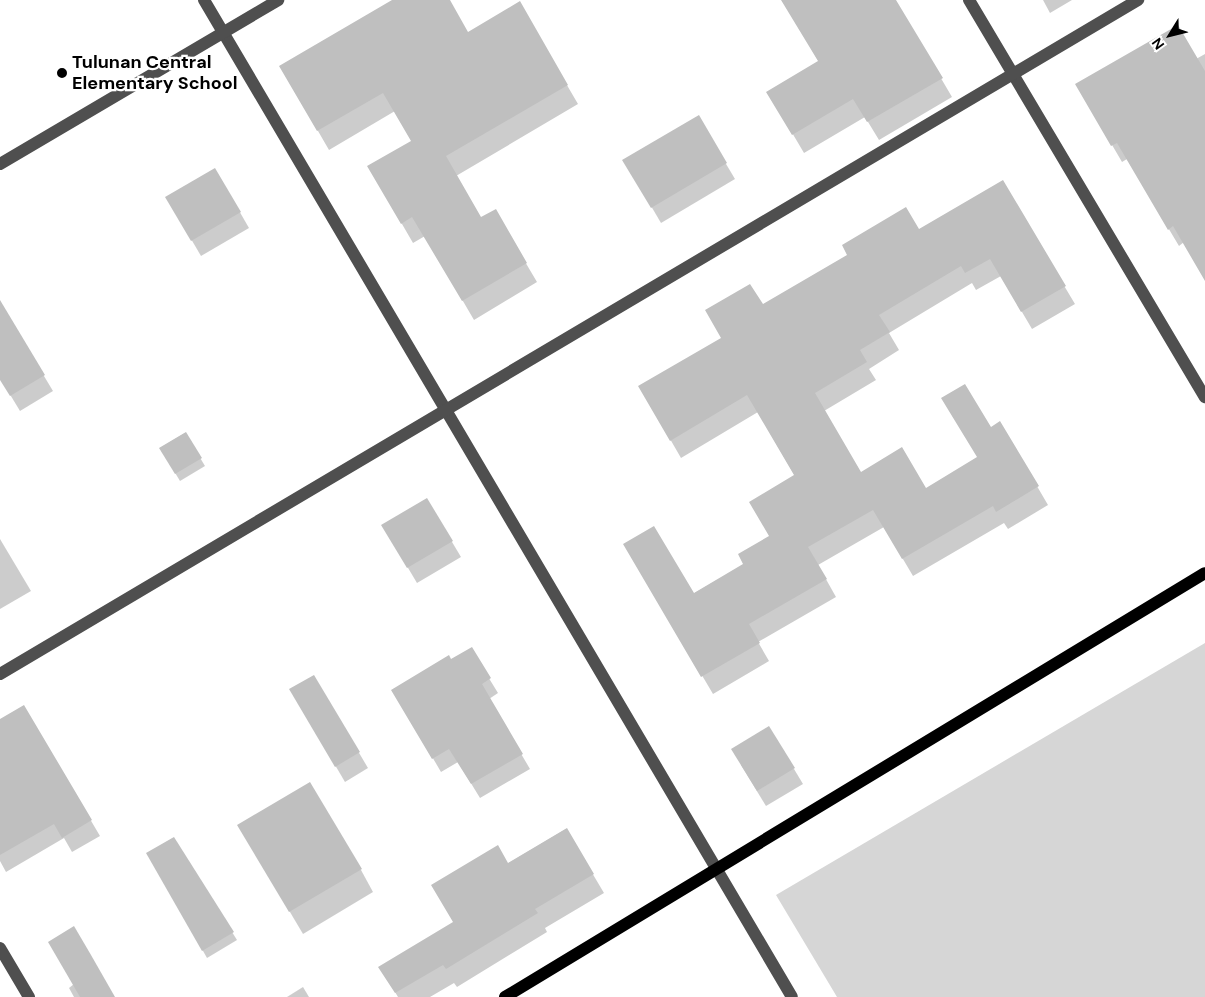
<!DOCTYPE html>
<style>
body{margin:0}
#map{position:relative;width:1205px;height:997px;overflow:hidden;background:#fff;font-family:"DM Sans",sans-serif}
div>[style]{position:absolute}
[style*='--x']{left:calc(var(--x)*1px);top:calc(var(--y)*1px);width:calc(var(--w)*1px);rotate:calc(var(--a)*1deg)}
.green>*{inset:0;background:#d6d6d6}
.shadow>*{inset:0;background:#0003}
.building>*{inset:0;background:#bfbfbf}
.minor>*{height:12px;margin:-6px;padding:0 6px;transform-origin:6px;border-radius:6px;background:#4f4f4f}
.major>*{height:12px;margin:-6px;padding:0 6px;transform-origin:6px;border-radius:6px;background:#000}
.dots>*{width:14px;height:14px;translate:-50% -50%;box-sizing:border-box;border:2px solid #fff;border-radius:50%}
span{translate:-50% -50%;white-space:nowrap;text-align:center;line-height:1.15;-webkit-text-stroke:4.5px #fff;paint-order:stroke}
.poi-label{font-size:18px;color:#000;font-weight:700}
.left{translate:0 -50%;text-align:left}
.north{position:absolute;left:1145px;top:10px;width:50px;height:50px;-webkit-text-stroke:4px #fff;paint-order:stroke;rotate:234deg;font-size:14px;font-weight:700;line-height:20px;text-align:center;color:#000}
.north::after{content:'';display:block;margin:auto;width:18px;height:22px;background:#000;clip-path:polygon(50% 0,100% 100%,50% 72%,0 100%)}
</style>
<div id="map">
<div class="green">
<i style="clip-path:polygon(1205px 643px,1205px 997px,837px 997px,776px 895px)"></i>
</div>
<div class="shadow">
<i style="clip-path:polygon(406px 0,448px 0,468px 34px,519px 3px,578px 104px,456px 176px,481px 219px,495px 211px,537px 282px,474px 320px,425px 236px,413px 243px,369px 167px,413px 141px,395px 111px,329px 150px,281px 67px)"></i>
<i style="clip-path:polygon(783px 0,895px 0,952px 97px,879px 140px,865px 117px,804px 153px,768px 92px,819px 62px)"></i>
<i style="clip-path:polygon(1043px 0,1072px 0,1050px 13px)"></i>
<i style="clip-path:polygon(1205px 54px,1205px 279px,1184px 242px,1179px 246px,1127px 159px,1122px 162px,1077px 85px,1196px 59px)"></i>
<i style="clip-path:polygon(698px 117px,735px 179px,661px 223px,624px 160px)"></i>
<i style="clip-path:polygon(215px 169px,249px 228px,201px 256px,167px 198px)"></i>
<i style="clip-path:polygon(1002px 182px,1075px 304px,1032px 329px,1001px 276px,976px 290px,972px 283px,889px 333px,899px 350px,869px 369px,876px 380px,824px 411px,861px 473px,926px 489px,978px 458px,991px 428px,1000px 423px,1048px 505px,1008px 529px,1004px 523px,913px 576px,884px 527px,818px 565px,836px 597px,758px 642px,769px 661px,713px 694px,625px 545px,693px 594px,745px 564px,771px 536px,795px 476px,758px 412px,681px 458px,640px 387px,723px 339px,762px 306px,919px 231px)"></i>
<i style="clip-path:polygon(0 303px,53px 391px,20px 411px,0 378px)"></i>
<i style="clip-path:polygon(185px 433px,205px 466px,180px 481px,160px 448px)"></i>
<i style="clip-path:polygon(427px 500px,461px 557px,417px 583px,392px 541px)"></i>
<i style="clip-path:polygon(0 539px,31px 591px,0 609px)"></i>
<i style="clip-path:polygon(471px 649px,498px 693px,489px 699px,530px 769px,480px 798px,458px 762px,441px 772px,393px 690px)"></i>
<i style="clip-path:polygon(314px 677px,368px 768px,345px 782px,291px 690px)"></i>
<i style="clip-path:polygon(24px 707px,100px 836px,72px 852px,64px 838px,6px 872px,0 861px,0 721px)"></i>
<i style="clip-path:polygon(741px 765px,794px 769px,803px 784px,766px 806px)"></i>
<i style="clip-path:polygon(566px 829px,604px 893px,545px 928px,547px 932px,457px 987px,454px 983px,430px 997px,398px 997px,380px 967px,455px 923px,507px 864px)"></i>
<i style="clip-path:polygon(173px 838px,237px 940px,207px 958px,148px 853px)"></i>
<i style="clip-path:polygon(252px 848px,361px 870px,373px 892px,303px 934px)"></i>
<i style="clip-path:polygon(74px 984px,114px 997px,74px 997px,69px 988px)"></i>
<i style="clip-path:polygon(303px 987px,309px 997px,287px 997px)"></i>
</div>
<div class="building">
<i style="clip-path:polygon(392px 0,450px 0,468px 32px,520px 1px,568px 85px,446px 156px,481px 217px,496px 209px,527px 263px,462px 301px,412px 217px,401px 224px,367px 166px,411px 141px,383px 93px,317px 131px,279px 66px)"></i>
<i style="clip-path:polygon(781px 0,896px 0,943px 78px,867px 122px,853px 99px,792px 135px,766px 92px,818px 61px)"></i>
<i style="clip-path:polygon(1178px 25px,1205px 71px,1205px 281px,1173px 226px,1168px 230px,1117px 143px,1111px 146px,1075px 84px)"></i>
<i style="clip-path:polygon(699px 115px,727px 163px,651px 208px,622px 160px)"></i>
<i style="clip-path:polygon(215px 168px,241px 212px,191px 241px,165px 197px)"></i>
<i style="clip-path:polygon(1003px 180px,1066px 286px,1021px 312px,990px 259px,965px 273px,961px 266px,879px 315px,890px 332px,860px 350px,867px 362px,815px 393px,861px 472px,902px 447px,926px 488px,977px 457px,941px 398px,965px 384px,991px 427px,1000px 421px,1039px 486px,996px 512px,993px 506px,902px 559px,873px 510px,808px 547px,827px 579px,749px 624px,760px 643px,701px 677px,623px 544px,654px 526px,694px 593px,743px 564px,738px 554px,769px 536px,749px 502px,794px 475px,747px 395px,670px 441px,638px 386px,721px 338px,705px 310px,750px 284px,763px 304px,847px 255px,842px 245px,906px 207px,919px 229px)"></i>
<i style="clip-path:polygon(0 300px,45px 375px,10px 396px,0 380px)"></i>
<i style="clip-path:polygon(186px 432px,202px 458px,175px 474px,159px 448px)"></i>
<i style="clip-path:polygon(427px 498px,453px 541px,407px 568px,381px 525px)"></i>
<i style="clip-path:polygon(472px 647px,491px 678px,482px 684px,523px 754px,471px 784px,449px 749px,432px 759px,391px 690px,449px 655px,451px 659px)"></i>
<i style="clip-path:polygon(314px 675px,360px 752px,335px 767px,289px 689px)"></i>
<i style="clip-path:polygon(24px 705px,92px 820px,62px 838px,54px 824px,0 855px,0 719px)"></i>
<i style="clip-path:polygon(769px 726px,795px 768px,757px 791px,731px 749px)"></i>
<i style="clip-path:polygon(310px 782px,362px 869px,289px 912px,237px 825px)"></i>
<i style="clip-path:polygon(567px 828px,594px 874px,535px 909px,538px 913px,446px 969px,443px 965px,395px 993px,378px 967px,453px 922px,431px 885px,498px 845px,508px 863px)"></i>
<i style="clip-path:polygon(174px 837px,234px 932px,202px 951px,146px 853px)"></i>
<i style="clip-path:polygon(74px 926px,91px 955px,115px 997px,80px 997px,48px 942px)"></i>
</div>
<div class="minor">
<i style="--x:204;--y:0;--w:1157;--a:59.47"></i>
<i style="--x:969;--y:0;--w:462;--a:59.3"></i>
<i style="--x:0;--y:164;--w:323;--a:-30.5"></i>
<i style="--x:0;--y:674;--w:1323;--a:-30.64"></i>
<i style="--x:0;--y:948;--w:57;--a:59.4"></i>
</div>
<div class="major">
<i style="--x:505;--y:997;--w:818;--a:-31.2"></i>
</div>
<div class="dots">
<i style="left:62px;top:73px;background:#000"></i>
</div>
<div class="poi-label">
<span class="left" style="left:72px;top:73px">Tulunan Central<br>Elementary School</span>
</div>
<div class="north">N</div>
</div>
